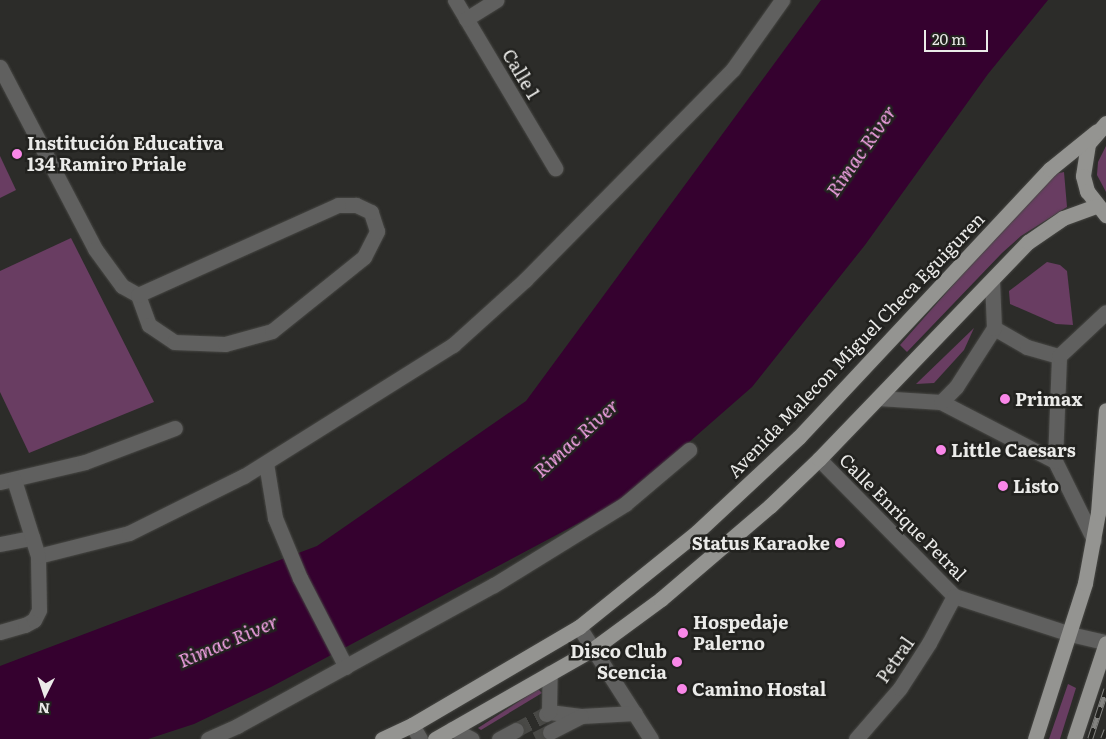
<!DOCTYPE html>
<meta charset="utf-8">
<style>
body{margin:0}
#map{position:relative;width:1106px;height:739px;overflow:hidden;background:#2c2c29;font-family:Literata,serif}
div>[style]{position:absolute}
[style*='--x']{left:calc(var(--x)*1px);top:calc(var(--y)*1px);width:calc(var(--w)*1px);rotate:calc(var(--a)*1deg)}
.green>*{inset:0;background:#693d62}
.water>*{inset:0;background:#35012f}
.minor-tunnel>*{height:15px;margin-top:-7.5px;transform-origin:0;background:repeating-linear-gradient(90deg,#494946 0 15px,transparent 0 23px)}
.roads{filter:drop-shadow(0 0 1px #474744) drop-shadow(0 0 1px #474744)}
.minor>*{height:15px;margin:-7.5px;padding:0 7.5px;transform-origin:7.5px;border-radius:7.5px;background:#60605f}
.major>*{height:15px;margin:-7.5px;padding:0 7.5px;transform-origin:7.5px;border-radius:7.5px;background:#949491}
.rail>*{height:5.5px;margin-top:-2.75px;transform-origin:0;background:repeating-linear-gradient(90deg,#22221f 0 11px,#838380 0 22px);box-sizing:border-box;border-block:1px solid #838380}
.dots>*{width:14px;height:14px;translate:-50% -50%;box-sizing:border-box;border:2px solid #22221f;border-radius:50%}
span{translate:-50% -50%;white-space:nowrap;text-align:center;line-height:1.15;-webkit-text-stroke:5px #22221f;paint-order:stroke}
.street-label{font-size:18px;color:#ebebe9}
.poi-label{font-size:18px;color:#ebebe9;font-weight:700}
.left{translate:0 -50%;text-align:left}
.right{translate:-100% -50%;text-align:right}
.water-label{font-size:19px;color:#f6a4e8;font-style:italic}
.north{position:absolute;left:20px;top:669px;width:50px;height:50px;-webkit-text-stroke:4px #22221f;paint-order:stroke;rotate:184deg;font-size:14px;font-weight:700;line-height:20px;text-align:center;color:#ebebe9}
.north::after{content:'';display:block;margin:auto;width:18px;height:22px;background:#ebebe9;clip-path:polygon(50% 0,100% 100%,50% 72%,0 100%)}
.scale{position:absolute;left:924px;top:30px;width:64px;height:22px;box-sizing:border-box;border:2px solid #ebebe9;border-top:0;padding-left:6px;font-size:15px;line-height:18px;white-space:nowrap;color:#ebebe9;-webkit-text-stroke:4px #22221f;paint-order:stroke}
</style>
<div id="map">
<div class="green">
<i style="clip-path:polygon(1106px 146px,1106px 192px,1097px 175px,1098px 162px)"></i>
<i style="clip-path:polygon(0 156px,16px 190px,0 198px)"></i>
<i style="clip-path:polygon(1064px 172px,1067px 207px,1021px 236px,1002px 253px,907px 352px,900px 345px,1050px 175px)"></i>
<i style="clip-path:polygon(71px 238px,154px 402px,29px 453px,0 392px,0 271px)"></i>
<i style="clip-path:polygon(1047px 262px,1060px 265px,1067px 271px,1073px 325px,1056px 324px,1010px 304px,1009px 291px)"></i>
<i style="clip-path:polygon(974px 328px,964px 350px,934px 383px,916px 384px)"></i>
<i style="clip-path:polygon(1068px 684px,1076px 688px,1060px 739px,1049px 739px)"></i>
<i style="clip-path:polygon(538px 689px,542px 693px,481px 730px,478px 728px)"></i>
</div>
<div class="water">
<i style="clip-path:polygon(821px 0,1048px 0,988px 74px,865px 245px,752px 387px,624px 499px,271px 687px,194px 724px,148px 739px,0 739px,0 666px,317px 546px,526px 401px)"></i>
</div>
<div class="minor-tunnel">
<i style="--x:516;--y:730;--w:34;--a:-28"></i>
<i style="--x:536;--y:739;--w:16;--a:-27"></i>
</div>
<div class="roads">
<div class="minor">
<i style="--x:455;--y:0;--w:196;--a:59.2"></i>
<i style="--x:466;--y:19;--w:36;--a:-32"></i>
<i style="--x:0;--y:67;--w:205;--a:62.4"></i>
<i style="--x:95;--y:249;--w:46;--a:53.9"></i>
<i style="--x:122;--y:286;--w:18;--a:29"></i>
<i style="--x:138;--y:295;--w:32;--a:70"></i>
<i style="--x:149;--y:325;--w:30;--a:34"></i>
<i style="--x:174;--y:342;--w:51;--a:2.2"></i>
<i style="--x:225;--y:344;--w:49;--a:-15.5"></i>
<i style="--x:272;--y:331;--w:118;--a:-38.8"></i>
<i style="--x:364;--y:257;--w:29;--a:-63"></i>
<i style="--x:377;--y:231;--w:20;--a:-108"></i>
<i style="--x:371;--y:212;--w:17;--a:-155"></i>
<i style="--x:356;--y:205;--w:18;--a:180"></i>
<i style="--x:338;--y:205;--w:219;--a:155.8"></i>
<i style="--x:994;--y:328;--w:38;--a:30"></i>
<i style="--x:1027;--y:347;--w:33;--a:16"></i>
<i style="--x:878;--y:398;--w:63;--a:3.6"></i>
<i style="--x:941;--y:402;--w:128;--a:27.4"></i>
<i style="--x:941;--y:402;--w:21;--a:-45"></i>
<i style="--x:956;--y:387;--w:70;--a:-57.2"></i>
<i style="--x:994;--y:328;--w:47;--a:-92.4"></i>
<i style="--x:819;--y:459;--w:192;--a:45.4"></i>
<i style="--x:954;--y:596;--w:122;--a:18.1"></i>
<i style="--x:1070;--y:634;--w:37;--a:13"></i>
<i style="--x:266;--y:463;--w:56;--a:80.7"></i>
<i style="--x:275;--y:518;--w:65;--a:67.4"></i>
<i style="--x:300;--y:578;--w:100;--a:62.7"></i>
<i style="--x:0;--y:482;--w:87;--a:-13.2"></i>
<i style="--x:85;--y:462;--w:96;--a:-20.7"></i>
<i style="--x:1094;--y:540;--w:88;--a:-116.3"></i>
<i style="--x:1055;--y:461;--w:105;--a:-87.8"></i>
<i style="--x:1059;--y:356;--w:64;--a:-43.1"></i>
<i style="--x:0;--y:544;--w:33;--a:-11"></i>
<i style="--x:38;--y:556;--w:94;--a:-14.2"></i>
<i style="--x:129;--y:533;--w:128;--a:-26.4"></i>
<i style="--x:244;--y:476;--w:247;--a:-32.1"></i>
<i style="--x:453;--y:345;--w:97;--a:-42.1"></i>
<i style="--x:525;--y:280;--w:296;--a:-45.4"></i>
<i style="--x:733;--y:69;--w:85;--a:-54.6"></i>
<i style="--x:579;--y:627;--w:133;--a:57.3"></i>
<i style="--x:0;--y:632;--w:26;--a:-16"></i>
<i style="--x:25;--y:625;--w:10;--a:-29"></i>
<i style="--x:34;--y:620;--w:11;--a:-63"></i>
<i style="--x:39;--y:610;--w:54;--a:-91.1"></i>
<i style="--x:38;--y:556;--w:80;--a:-107.5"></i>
<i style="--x:549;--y:712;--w:32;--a:7"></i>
<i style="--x:581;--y:716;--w:54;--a:-3.2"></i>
<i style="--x:546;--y:714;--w:4;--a:-34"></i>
<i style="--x:549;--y:712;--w:39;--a:-89"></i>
<i style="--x:412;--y:725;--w:16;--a:60"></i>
<i style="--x:452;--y:729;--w:22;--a:27"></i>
<i style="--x:550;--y:732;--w:35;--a:-27"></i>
<i style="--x:208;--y:739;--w:32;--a:-24"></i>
<i style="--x:237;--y:726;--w:293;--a:-28.8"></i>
<i style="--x:494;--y:585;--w:154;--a:-31.7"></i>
<i style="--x:625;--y:504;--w:84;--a:-40.2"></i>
<i style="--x:499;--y:739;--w:19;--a:-28"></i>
<i style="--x:856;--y:739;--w:67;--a:-49.2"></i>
<i style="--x:900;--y:688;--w:54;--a:-57.2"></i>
<i style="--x:929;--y:643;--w:53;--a:-62"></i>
</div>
<div class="major">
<i style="--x:1106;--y:123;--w:28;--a:131"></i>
<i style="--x:1088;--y:144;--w:32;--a:99"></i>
<i style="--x:1083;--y:176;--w:16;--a:75"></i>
<i style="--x:1087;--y:191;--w:31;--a:52"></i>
<i style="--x:382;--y:739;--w:33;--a:-25"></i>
<i style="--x:412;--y:725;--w:194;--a:-30.4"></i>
<i style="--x:579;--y:627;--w:151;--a:-38.8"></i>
<i style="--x:697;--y:532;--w:139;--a:-43"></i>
<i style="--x:799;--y:437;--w:367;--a:-46.9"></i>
<i style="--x:1050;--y:169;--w:60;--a:-39"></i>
<i style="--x:435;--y:739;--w:182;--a:-29.7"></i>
<i style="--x:593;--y:649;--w:84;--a:-36.3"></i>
<i style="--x:661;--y:599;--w:143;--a:-40.5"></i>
<i style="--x:770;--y:506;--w:68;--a:-43.8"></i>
<i style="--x:819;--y:459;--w:301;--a:-46.1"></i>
<i style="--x:1028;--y:242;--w:42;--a:-34.4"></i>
<i style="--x:1063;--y:218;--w:35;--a:-20"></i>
<i style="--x:1035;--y:739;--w:164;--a:-72.2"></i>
<i style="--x:1085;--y:583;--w:71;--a:-79.5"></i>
<i style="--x:1098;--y:513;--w:103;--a:-85.6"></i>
<i style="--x:1074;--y:739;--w:101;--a:-71.6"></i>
</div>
</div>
<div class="rail">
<i style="--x:1090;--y:739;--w:52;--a:-71.9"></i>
<i style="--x:1103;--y:739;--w:9;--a:-69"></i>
</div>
<div class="dots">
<i style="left:17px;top:154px;background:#f987e8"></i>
<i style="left:1005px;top:399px;background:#f987e8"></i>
<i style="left:941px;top:450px;background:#f987e8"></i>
<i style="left:1003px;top:486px;background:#f987e8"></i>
<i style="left:840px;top:543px;background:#f987e8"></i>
<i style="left:683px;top:633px;background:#f987e8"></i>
<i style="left:677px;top:662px;background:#f987e8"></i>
<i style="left:682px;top:689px;background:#f987e8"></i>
</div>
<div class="street-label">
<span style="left:521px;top:74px;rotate:59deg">Calle 1</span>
<span style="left:856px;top:345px;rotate:-46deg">Avenida Malecon Miguel Checa Eguiguren</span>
<span style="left:903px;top:517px;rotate:45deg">Calle Enrique Petral</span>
<span style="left:895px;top:660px;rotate:-55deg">Petral</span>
</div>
<div class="poi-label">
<span class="left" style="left:27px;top:154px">Institución Educativa<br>134 Ramiro Priale</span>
<span class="left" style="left:1015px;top:399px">Primax</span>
<span class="left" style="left:951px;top:450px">Little Caesars</span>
<span class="left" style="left:1013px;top:486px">Listo</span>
<span class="right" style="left:830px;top:543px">Status Karaoke</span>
<span class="left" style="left:693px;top:633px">Hospedaje<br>Palerno</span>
<span class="right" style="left:667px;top:662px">Disco Club<br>Scencia</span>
<span class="left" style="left:692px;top:689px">Camino Hostal</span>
</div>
<div class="water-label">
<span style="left:861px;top:151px;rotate:-55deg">Rimac River</span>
<span style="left:576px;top:438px;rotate:-42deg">Rimac River</span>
<span style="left:228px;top:641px;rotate:-23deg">Rimac River</span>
</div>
<div class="north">N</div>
<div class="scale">20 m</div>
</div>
